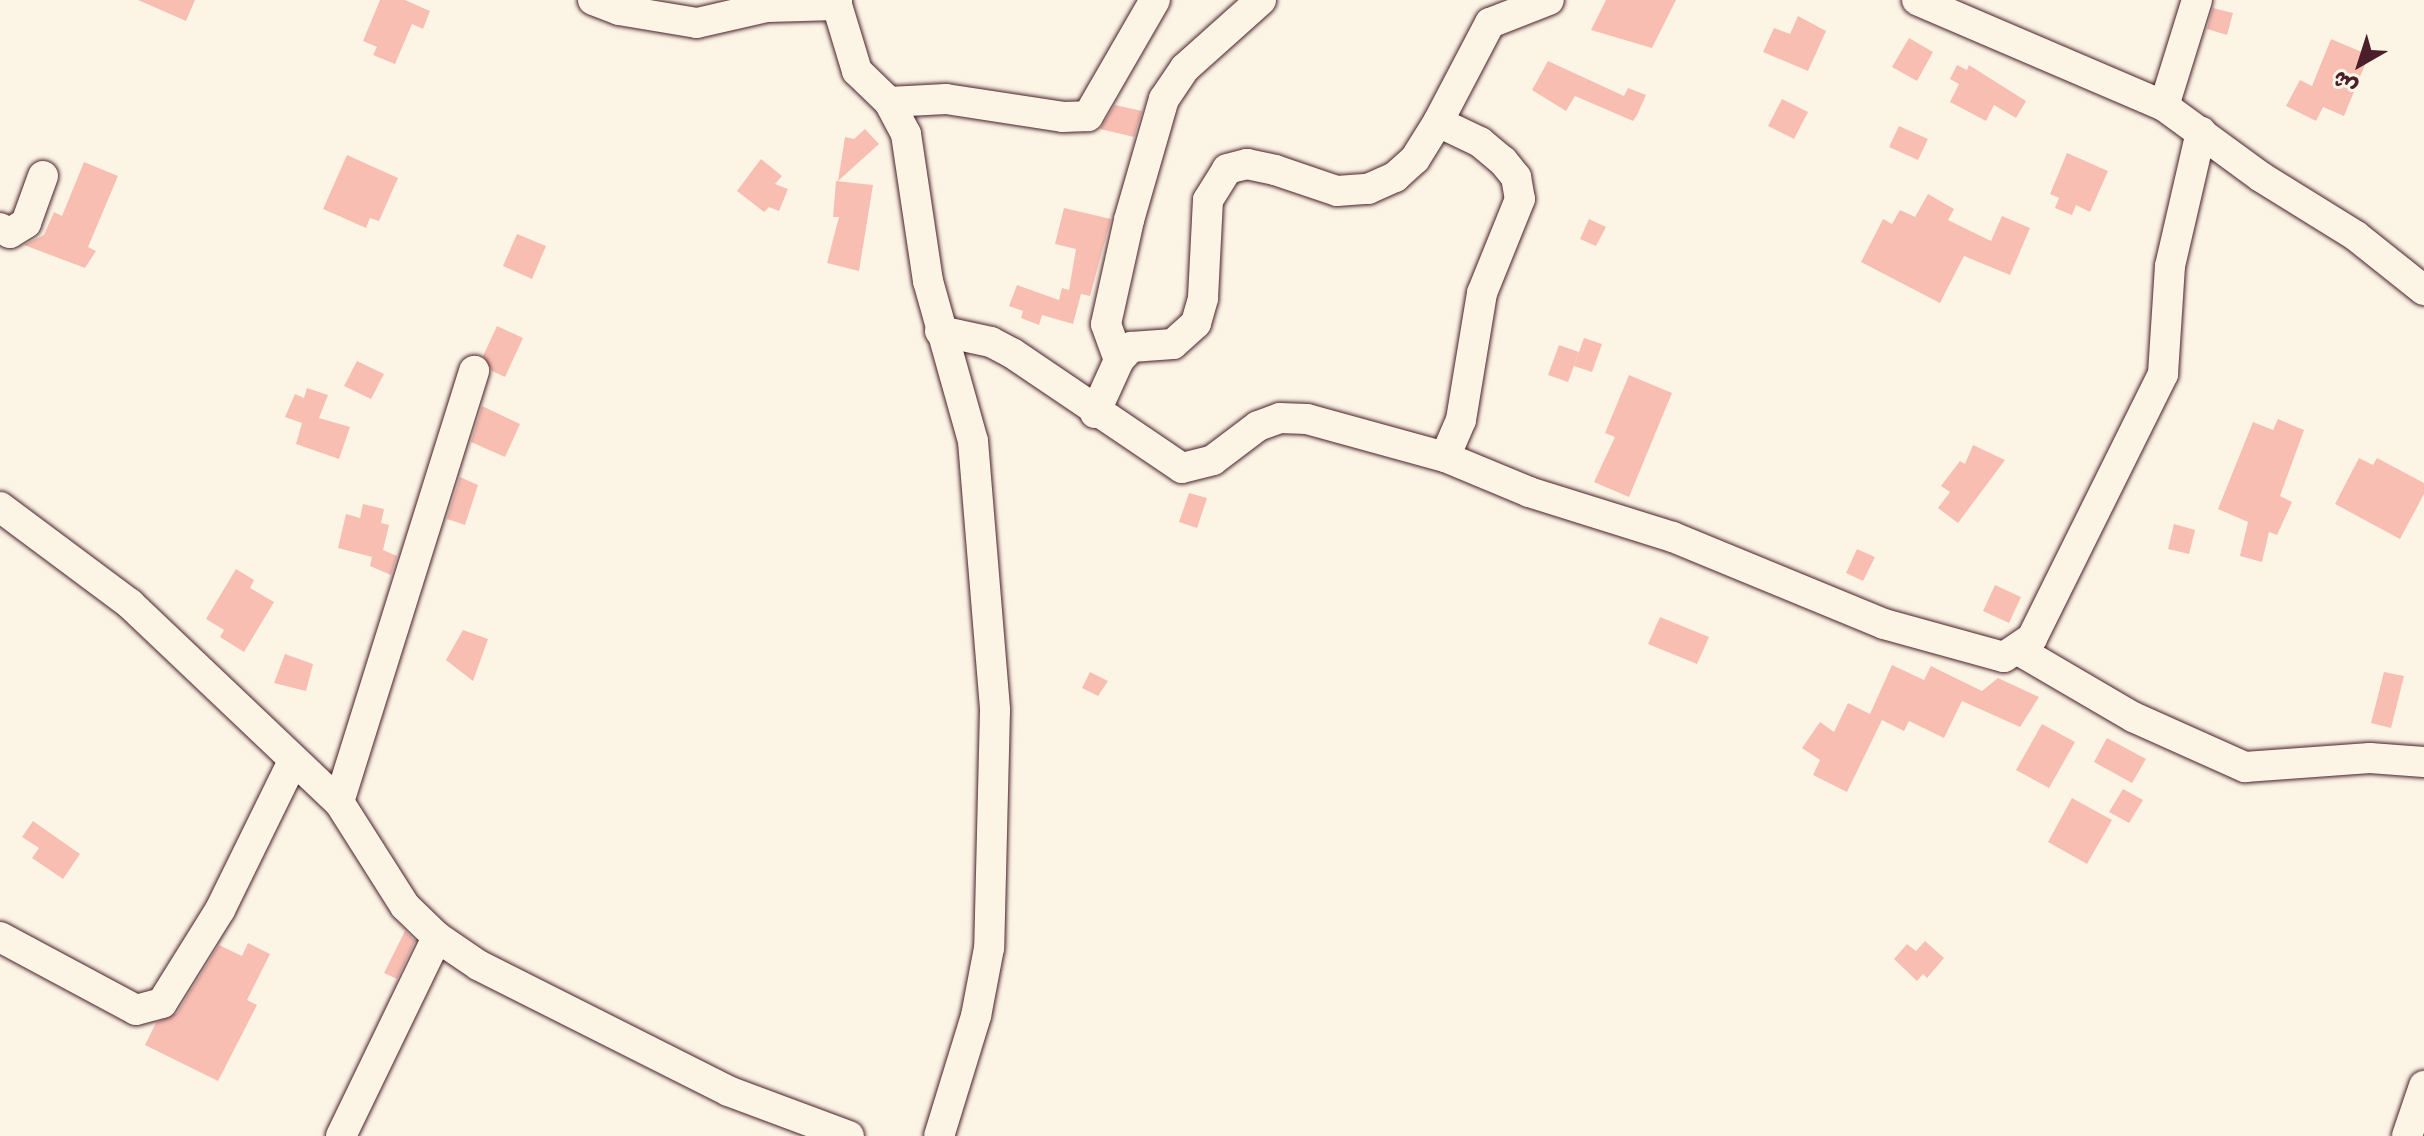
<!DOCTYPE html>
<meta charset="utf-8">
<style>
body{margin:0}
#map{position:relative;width:2424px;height:1136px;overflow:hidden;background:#fcf5e5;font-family:Sriracha,"Playpen Sans Arabic",sans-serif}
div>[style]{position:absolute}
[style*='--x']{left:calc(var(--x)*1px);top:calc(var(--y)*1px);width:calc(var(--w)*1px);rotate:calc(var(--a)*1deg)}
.building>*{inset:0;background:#f8beb2}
.roads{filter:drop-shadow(0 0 2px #4a1f2b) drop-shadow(0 0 2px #4a1f2b)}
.minor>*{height:30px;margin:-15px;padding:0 15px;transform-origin:15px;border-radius:15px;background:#fcf5e5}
span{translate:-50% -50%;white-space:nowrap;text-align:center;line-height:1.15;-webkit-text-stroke:7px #fcf5e5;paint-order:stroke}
.north{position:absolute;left:2320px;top:24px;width:80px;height:80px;-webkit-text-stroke:6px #fcf5e5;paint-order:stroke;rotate:219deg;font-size:22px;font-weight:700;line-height:32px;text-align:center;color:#4a1f2b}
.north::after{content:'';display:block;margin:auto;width:28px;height:36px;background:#4a1f2b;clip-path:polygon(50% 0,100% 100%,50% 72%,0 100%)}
</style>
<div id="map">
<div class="building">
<i style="clip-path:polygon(138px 0,195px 0,186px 21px)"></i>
<i style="clip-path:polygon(380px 0,405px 0,430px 11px,423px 29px,412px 24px,395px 64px,373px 55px,377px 47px,363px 41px)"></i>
<i style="clip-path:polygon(1606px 0,1676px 0,1652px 48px,1591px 30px)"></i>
<i style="clip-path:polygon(2213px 8px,2233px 13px,2227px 35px,2207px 29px)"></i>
<i style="clip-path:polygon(1798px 16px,1826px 31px,1808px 71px,1763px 52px,1774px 28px,1790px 34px)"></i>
<i style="clip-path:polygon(1909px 38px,1933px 52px,1917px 81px,1892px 67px)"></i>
<i style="clip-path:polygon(2331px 39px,2369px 55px,2344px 116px,2323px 107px,2316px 121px,2286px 106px,2300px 80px,2312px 86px)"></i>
<i style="clip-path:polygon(1548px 61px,1624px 96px,1628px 88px,1646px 95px,1637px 115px,1633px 121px,1575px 96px,1566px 111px,1532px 90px)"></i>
<i style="clip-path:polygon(1957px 65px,1967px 70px,1969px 65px,2026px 101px,2016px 118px,1994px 105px,1986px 121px,1950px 102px,1959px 84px,1950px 79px)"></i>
<i style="clip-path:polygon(1782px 99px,1808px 112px,1794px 139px,1768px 126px)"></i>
<i style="clip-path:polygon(1115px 105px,1142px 111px,1134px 137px,1100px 129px)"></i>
<i style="clip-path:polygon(1899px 126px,1928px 139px,1918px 160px,1889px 147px)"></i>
<i style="clip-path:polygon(865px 129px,879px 144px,838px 181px,845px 137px,854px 139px)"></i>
<i style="clip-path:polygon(2067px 153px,2108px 171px,2090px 212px,2076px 205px,2072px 215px,2055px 208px,2059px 198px,2050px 194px)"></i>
<i style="clip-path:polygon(347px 155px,398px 178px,379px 221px,370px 218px,366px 228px,323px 209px)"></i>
<i style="clip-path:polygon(761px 159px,782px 176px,775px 184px,788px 189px,779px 211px,769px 207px,764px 212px,737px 191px)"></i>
<i style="clip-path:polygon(84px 162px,118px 176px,88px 247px,96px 251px,85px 268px,24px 245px,44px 235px,54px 212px,62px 216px)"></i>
<i style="clip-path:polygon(836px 181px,873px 185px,859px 271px,827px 263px,839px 217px,833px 217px)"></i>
<i style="clip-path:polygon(1928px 194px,1954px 209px,1948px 220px,1991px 241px,2002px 216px,2030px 228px,2010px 275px,1964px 256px,1940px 303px,1861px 262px,1883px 219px,1892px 224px,1900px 210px,1915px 217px)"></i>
<i style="clip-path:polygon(1064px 208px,1111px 219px,1090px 296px,1081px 294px,1073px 324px,1042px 315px,1039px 325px,1021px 318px,1023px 311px,1009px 306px,1017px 285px,1059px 300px,1062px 288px,1069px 290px,1076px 249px,1055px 244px)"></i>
<i style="clip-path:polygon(1589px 219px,1606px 227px,1596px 246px,1580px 239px)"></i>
<i style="clip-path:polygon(517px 234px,546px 246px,532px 279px,503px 266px)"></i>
<i style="clip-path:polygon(497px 326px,523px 338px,505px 377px,492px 371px,483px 356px)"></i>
<i style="clip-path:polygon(1584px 338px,1602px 344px,1592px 372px,1574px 366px)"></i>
<i style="clip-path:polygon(1559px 345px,1579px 352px,1568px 382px,1548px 375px)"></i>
<i style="clip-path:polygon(357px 361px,384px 374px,371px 399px,344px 386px)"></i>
<i style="clip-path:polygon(1629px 375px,1672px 393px,1629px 497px,1594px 482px,1615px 437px,1605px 433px)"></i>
<i style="clip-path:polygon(307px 388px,328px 395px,319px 418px,350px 427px,339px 459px,296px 444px,302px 423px,285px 417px,295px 394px,304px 398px)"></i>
<i style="clip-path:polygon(482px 406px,520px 424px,505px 457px,471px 442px)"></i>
<i style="clip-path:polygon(2278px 419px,2304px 430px,2280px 496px,2292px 502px,2277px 535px,2269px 532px,2262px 562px,2240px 556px,2248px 522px,2218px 509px,2253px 422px,2273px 430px)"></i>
<i style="clip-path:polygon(1973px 445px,2005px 460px,1958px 523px,1938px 508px,1950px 492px,1941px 486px,1960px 461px,1965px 464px)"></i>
<i style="clip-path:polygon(2359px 458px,2373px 465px,2377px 458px,2424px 483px,2424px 494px,2400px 539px,2335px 504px)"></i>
<i style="clip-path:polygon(460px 477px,478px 485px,465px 525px,447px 519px)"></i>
<i style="clip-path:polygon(1189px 493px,1207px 498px,1197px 528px,1179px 522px)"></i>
<i style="clip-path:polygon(363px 504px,384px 509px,381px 523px,389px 525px,383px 550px,397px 556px,391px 575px,370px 566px,372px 557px,338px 548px,346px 514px,360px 518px)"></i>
<i style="clip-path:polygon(2174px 524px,2195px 530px,2189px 554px,2168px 549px)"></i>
<i style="clip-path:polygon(1857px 549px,1875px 557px,1863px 581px,1846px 573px)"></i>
<i style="clip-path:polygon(236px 569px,254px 580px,250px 588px,274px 602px,244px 652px,220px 637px,224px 630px,206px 619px)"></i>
<i style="clip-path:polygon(1995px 585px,2021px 597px,2009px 623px,1983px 611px)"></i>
<i style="clip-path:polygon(1660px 617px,1709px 637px,1697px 664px,1648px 644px)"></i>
<i style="clip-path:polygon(463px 630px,488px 639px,473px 681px,446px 660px)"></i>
<i style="clip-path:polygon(285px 654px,313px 664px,306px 691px,274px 683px)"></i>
<i style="clip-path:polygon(1892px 665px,1924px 680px,1931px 666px,1982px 691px,1998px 678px,2039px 697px,2020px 727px,1962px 701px,1944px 738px,1909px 721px,1904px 731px,1882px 720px,1847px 792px,1813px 775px,1820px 760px,1802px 748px,1820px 722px,1834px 732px,1848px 703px,1870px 714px)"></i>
<i style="clip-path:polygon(1090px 672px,1108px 681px,1098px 696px,1082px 688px)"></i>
<i style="clip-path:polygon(2384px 672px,2404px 676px,2391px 728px,2371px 723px)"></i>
<i style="clip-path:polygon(2042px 724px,2075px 742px,2049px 788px,2016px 770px)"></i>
<i style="clip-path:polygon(2107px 738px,2146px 759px,2132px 783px,2094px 762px)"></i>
<i style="clip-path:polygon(2123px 789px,2143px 800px,2129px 823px,2109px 812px)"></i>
<i style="clip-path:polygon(2072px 798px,2112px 820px,2087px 864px,2048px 842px)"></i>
<i style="clip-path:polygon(33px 821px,80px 854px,63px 879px,32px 858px,39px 848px,22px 837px)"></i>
<i style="clip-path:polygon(405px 931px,415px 941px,397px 979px,384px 973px)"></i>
<i style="clip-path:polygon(1925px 941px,1944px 958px,1927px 978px,1923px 974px,1917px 981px,1894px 959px,1907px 944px,1916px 951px)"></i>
<i style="clip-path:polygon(248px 943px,270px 954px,247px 1000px,257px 1005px,218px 1081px,145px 1045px,156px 1023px,177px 1013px,219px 945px,242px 956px)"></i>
</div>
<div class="roads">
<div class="minor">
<i style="--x:593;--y:0;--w:28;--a:21"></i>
<i style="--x:619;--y:10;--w:79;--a:9.5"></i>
<i style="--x:697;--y:23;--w:72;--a:-12.9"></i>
<i style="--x:767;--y:7;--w:70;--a:-1.6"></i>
<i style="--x:837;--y:5;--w:5;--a:-90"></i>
<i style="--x:1917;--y:0;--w:269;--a:23.2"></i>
<i style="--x:2164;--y:106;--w:120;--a:36.2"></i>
<i style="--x:2261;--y:177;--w:112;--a:31.8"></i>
<i style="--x:2356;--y:236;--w:87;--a:38.5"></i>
<i style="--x:837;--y:5;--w:69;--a:73.1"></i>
<i style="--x:857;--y:71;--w:45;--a:44.1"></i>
<i style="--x:889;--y:102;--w:36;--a:62"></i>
<i style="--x:906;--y:134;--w:149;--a:81.5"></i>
<i style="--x:928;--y:281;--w:166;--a:74.3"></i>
<i style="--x:973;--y:441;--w:270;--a:85.3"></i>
<i style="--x:995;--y:710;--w:238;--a:91.4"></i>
<i style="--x:989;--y:948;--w:69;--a:100.8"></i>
<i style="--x:976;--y:1016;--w:126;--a:107.1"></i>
<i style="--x:889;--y:102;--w:57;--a:-3"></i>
<i style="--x:946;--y:99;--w:118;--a:8.7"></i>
<i style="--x:1063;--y:117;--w:25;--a:-2"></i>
<i style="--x:1088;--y:116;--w:134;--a:-60"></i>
<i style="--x:2164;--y:106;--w:111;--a:-72.7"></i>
<i style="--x:1438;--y:122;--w:47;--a:25.5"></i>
<i style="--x:1480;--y:142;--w:30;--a:40"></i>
<i style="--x:1503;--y:161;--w:21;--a:51"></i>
<i style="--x:1516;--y:177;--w:22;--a:80"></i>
<i style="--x:1520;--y:199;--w:101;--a:112"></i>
<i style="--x:1482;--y:293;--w:129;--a:99.4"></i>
<i style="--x:1461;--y:420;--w:40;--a:113.4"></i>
<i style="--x:0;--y:228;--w:11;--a:27"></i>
<i style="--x:10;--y:233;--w:19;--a:-32"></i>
<i style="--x:26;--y:223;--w:50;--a:-70.1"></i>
<i style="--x:940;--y:331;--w:52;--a:12.2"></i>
<i style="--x:991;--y:342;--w:24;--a:28"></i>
<i style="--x:1012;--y:353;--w:205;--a:34.1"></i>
<i style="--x:1182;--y:468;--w:32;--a:-14"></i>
<i style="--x:1213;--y:460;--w:56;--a:-37.1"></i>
<i style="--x:1258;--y:426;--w:23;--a:-20"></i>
<i style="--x:1280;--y:418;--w:27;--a:2"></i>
<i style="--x:1307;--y:419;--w:143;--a:15.4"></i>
<i style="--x:1445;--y:457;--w:91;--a:22.6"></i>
<i style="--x:1529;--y:492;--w:151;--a:17.4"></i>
<i style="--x:1673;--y:537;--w:228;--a:22.4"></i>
<i style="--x:1884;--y:624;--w:124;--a:15.4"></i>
<i style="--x:2004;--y:657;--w:34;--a:-34"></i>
<i style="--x:2032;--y:638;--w:295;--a:-63.6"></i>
<i style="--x:2163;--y:374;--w:108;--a:-86.3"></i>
<i style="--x:2170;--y:266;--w:138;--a:-77"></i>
<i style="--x:1119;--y:360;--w:38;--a:-110"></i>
<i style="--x:1106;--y:324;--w:107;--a:-77.5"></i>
<i style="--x:1129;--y:220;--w:126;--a:-73.9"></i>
<i style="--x:1164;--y:99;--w:37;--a:-56"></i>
<i style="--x:1185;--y:68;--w:102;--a:-41.8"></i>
<i style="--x:1095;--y:413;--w:58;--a:-65.6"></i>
<i style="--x:1119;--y:360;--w:18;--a:-47"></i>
<i style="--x:1131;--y:347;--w:42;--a:-4.1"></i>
<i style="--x:1173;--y:344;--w:31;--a:-42"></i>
<i style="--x:1196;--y:323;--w:26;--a:-74"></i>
<i style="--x:1203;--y:298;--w:98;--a:-87.1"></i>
<i style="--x:1208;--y:200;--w:36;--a:-58"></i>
<i style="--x:1227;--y:169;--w:21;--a:-14"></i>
<i style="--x:1247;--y:164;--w:29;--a:12"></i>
<i style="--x:1275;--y:170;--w:65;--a:18.7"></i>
<i style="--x:1337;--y:191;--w:31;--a:-4"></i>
<i style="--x:1368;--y:189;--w:30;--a:-24"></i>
<i style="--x:1395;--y:177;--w:27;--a:-42"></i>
<i style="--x:1415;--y:159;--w:44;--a:-58.1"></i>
<i style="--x:1438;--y:122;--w:112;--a:-62.3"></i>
<i style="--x:1490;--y:23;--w:63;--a:-21.3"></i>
<i style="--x:0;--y:507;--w:162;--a:36.7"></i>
<i style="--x:130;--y:604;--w:288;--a:43.5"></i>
<i style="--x:339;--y:802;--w:123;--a:57.6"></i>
<i style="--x:405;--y:906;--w:45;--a:44.1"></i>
<i style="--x:437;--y:937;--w:50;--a:34.3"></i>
<i style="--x:478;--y:965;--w:280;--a:26.7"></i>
<i style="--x:728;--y:1091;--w:129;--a:20.4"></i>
<i style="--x:2020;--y:651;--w:131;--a:30.3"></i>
<i style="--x:2133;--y:717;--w:123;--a:24.1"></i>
<i style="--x:2245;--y:767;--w:125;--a:-4.1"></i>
<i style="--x:2370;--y:758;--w:54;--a:4.2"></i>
<i style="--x:339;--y:802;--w:452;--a:-72.6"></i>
<i style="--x:0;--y:937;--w:154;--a:28.2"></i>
<i style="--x:136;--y:1010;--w:27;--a:-15"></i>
<i style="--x:162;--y:1003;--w:110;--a:-58.1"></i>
<i style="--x:220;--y:910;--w:164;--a:-63.9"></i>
<i style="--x:341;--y:1136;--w:221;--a:-64.2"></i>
<i style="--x:2407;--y:1136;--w:53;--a:-71.2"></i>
</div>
</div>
<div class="north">ش</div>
</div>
